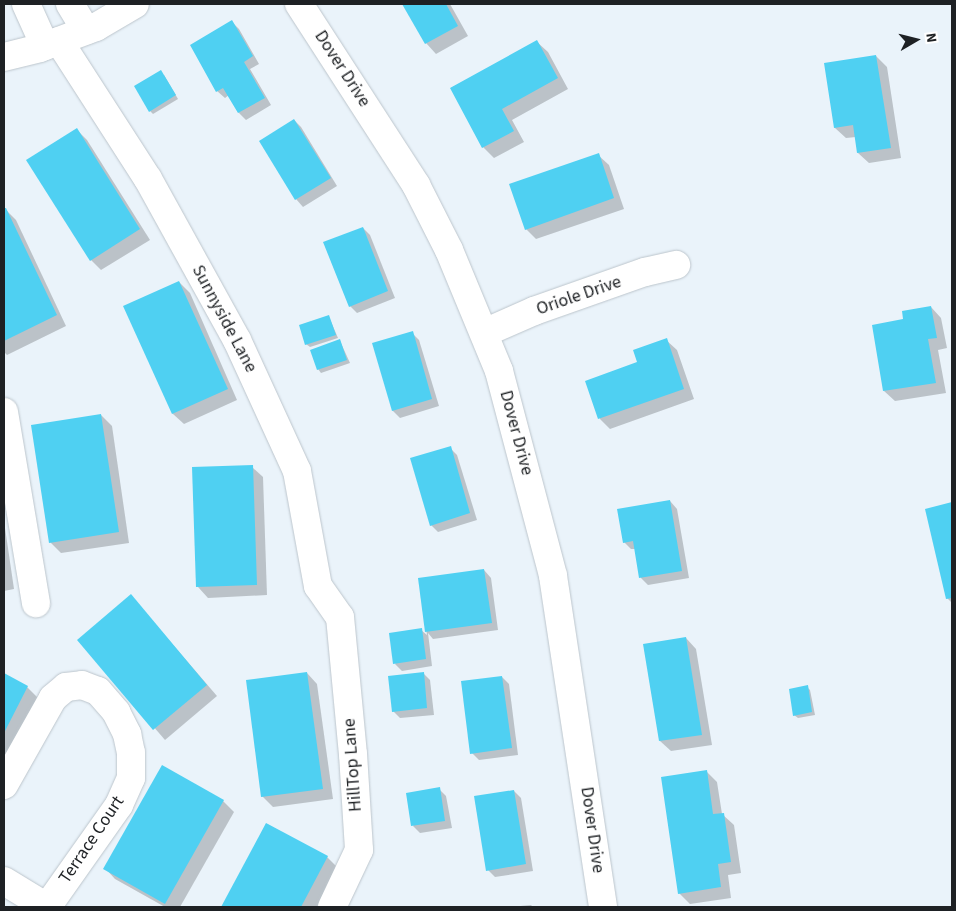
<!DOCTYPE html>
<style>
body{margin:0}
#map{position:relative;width:956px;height:911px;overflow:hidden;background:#eaf3fa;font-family:"Source Sans 3",sans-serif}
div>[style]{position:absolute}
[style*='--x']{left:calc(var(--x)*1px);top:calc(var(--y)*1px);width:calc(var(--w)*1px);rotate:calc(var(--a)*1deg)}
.shadow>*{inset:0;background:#0003}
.building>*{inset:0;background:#4fd0f2}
.roads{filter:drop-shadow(0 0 1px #bcc5cc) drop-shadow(0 0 1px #bcc5cc)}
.minor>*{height:28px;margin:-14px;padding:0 14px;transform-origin:14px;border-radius:14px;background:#fff}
span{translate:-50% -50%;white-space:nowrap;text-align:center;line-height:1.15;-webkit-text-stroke:5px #fff;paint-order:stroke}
.street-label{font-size:18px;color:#1e2124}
.frame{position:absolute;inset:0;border:5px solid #1e2124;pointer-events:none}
.north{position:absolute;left:891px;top:15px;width:50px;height:50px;-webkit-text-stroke:4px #fff;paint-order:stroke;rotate:82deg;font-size:14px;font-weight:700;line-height:20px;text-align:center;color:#1e2124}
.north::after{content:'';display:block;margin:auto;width:18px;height:22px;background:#1e2124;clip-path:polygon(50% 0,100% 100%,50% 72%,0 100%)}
</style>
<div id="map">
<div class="shadow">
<i style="clip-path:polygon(404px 4px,450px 4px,468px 36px,436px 54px,426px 43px)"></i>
<i style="clip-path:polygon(232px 22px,239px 29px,259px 64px,250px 69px,271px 105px,246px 120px,239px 113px,229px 95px,225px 98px,217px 91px)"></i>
<i style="clip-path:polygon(537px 42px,548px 52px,568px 89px,512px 120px,524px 142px,494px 158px,483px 147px,451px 88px)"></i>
<i style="clip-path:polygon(876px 56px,887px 67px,901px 158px,869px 163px,858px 153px,856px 137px,846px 138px,835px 128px,825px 64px)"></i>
<i style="clip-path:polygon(164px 75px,178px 99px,153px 114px,150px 111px)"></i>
<i style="clip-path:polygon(294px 120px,301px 127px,337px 186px,303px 207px,296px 199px,261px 141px)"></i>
<i style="clip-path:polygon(77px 130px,87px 140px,150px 240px,101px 270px,91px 260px)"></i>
<i style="clip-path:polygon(598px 155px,609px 165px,624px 209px,536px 239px,526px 229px)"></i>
<i style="clip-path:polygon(5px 209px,16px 220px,66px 326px,7px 355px,4px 352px)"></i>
<i style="clip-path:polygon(363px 228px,370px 235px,395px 298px,357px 313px,350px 306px)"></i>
<i style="clip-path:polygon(179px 282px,190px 293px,237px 400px,184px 424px,173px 414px,125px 307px)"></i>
<i style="clip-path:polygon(931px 307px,941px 318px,947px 348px,938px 350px,946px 393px,895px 401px,884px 391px,905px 320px)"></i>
<i style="clip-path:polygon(329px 317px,338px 338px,310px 347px,306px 344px)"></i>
<i style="clip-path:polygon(412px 333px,419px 340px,439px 406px,400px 418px,393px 411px,373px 344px)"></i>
<i style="clip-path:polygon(666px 340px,677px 350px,694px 399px,610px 429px,600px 419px,586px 382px,639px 363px)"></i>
<i style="clip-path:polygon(340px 341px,350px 363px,321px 373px,318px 369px)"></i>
<i style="clip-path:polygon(101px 415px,112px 426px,129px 543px,61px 553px,50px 542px)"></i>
<i style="clip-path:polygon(450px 448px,457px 455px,477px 520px,438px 532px,431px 525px)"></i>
<i style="clip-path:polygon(252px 467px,263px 477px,267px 595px,208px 598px,198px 587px)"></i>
<i style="clip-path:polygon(670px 501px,677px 509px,689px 578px,648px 585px,641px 578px,636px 549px,631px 549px,624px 542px)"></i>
<i style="clip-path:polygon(952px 503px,952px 603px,947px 598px,926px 510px)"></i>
<i style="clip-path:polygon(4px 521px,14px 589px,4px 591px)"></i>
<i style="clip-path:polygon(484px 570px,491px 578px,498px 630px,433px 639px,428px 633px,432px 666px,402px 671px,395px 664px,421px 630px,427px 635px,419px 580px)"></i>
<i style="clip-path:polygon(131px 596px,217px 696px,165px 740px,79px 640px)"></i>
<i style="clip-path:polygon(686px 638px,696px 649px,712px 745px,671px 751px,660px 741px)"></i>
<i style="clip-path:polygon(307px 673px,317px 684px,333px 799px,273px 807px,262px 796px)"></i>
<i style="clip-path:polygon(423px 673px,430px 680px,434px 715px,400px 718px,393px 711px)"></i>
<i style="clip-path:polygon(4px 675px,27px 687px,38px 698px,4px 779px)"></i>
<i style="clip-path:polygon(502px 677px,509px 684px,518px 755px,479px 760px,472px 753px)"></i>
<i style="clip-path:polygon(807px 687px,810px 690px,815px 715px,798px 718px,794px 715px)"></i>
<i style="clip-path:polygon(706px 771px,717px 782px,722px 814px,734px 825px,741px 873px,728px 875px,731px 898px,690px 904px,679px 893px)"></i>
<i style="clip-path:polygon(439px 789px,446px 796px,452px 828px,420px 833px,413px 826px)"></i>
<i style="clip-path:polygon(514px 791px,521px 798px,533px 871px,495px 877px,488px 870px)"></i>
<i style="clip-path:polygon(223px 801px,234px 812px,180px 907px,165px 907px,115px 879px,105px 868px)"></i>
<i style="clip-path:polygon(267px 824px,327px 857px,338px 868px,317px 907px,223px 907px)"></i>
<i style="clip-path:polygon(531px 905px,533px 907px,509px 907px)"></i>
</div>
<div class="building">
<i style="clip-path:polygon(402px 4px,446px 4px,458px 26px,425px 44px)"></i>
<i style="clip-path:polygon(232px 20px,253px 56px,244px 62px,265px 98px,238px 113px,223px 88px,216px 92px,190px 45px)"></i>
<i style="clip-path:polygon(537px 40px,558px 78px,502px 109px,514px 131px,482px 148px,450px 88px)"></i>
<i style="clip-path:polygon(876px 55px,891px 148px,857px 153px,853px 125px,834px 128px,824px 63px)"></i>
<i style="clip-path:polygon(161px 70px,176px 95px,149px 112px,134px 86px)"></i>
<i style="clip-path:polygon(294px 119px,331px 178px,295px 200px,259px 141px)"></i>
<i style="clip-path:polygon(77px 128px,140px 229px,90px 261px,26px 160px)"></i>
<i style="clip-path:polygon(599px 153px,614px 198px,525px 230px,509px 184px)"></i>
<i style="clip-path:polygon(4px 208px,6px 208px,57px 315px,4px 341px)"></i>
<i style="clip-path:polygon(363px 227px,388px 291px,349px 307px,323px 242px)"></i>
<i style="clip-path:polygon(179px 281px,228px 389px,172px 414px,123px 306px)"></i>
<i style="clip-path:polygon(931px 306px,937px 338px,928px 339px,936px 383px,883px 391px,872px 325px,903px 319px,902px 311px)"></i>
<i style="clip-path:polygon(329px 315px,336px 335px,305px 345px,299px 325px)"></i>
<i style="clip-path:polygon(413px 331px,432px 399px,392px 411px,372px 343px)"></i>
<i style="clip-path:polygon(667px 338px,684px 389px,598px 419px,585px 381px,637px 362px,633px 350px)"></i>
<i style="clip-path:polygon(340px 339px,347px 360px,317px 370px,310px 350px)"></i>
<i style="clip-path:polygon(101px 414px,119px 532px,49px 543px,31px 425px)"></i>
<i style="clip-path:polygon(451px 446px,470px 513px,430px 526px,410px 458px)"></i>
<i style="clip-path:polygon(253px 465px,257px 585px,196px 587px,192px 467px)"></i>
<i style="clip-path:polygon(670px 500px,682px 571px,639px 578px,633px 541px,623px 543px,617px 509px)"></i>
<i style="clip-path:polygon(952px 502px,952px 598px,946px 599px,925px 509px)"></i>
<i style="clip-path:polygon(484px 569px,492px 623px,425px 632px,418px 578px)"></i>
<i style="clip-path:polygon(131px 594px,207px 685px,153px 730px,77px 640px)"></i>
<i style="clip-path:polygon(422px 628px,426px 659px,393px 664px,389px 633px)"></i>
<i style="clip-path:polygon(686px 637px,702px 735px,659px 741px,643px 644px)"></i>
<i style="clip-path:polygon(307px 672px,323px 789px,261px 797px,246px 680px)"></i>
<i style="clip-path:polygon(424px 672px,427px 708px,392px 712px,388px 676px)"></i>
<i style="clip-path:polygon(4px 673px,28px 686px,4px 733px)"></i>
<i style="clip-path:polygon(502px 676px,512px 748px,470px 754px,461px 681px)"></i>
<i style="clip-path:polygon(808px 685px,812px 712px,793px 716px,789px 689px)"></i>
<i style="clip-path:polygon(162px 765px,224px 800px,165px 904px,103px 869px)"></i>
<i style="clip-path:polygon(707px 770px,713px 814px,724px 813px,731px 862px,718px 864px,721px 887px,678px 894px,661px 777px)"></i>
<i style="clip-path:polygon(440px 787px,445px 821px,411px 826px,406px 793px)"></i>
<i style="clip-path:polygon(514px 790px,526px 864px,486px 871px,474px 796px)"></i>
<i style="clip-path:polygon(266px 823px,328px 856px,301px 907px,221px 907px)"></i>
</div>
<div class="roads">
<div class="minor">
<i style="--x:26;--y:4;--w:46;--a:65.7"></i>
<i style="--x:70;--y:4;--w:31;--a:59"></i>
<i style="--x:299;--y:4;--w:216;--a:57.1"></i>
<i style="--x:416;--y:185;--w:73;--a:63.1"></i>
<i style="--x:449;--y:250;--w:131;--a:67.5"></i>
<i style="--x:499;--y:371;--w:212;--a:75.2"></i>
<i style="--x:553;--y:576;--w:335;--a:81.4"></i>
<i style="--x:59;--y:41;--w:164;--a:57.2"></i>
<i style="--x:148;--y:179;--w:184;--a:61.1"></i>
<i style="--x:237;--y:340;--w:144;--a:65.4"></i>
<i style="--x:297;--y:471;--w:117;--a:79.7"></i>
<i style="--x:318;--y:586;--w:38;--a:55"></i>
<i style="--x:340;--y:617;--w:138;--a:84.6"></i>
<i style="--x:353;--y:754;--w:96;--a:86.4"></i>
<i style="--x:359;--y:850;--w:63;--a:115.3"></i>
<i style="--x:4;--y:57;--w:37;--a:-14"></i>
<i style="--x:40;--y:48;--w:60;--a:-20.6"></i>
<i style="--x:96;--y:27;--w:45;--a:-30.5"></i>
<i style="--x:484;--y:333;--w:55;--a:-23.7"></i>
<i style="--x:534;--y:311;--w:118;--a:-19.4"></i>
<i style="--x:645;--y:272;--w:32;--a:-13"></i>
<i style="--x:4;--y:412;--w:194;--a:80.5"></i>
<i style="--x:4;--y:785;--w:100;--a:-60.6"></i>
<i style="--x:53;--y:698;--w:17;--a:-40"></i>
<i style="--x:66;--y:687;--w:16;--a:-7"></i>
<i style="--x:82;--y:685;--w:17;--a:21"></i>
<i style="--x:98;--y:691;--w:28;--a:49"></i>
<i style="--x:116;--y:712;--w:25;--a:63"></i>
<i style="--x:127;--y:734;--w:19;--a:78"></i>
<i style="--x:131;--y:753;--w:25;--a:90"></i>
<i style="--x:131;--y:778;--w:30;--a:114"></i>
<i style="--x:119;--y:805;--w:125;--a:125.2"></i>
<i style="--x:4;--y:881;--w:50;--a:31.2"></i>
</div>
</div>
<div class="street-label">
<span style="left:342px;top:69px;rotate:57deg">Dover Drive</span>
<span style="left:579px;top:296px;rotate:-19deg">Oriole Drive</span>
<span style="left:224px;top:319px;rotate:62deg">Sunnyside Lane</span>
<span style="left:516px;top:433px;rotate:75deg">Dover Drive</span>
<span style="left:353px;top:765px;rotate:-94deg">HillTop Lane</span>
<span style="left:592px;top:830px;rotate:82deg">Dover Drive</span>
<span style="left:92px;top:840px;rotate:-56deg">Terrace Court</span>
</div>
<div class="frame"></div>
<div class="north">N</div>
</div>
